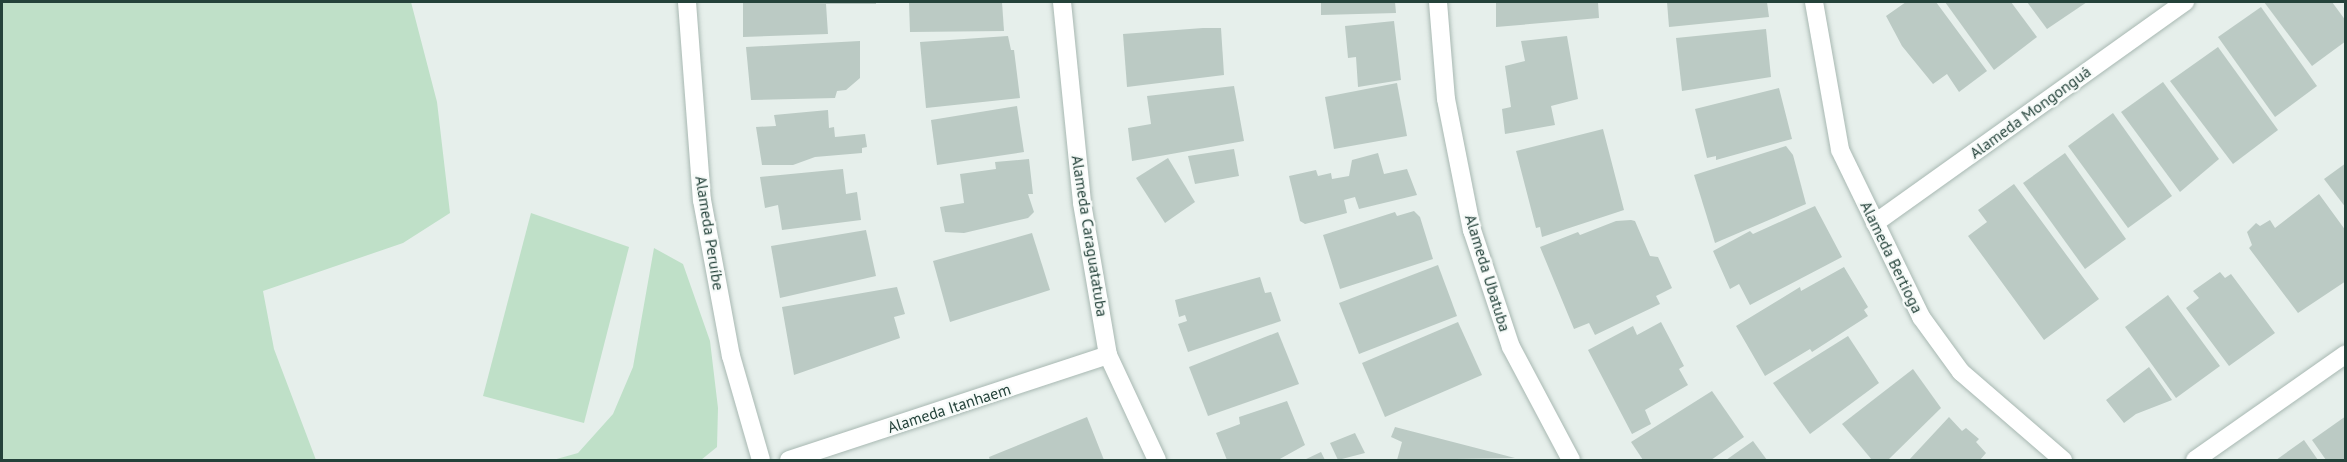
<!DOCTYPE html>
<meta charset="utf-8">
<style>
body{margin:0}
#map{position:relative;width:2347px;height:462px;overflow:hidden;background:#e6efeb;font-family:"PT Sans",sans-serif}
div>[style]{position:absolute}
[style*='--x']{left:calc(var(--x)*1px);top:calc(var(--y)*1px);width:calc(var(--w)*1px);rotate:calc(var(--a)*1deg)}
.green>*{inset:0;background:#bfe0c8}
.building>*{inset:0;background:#bbcac4}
.roads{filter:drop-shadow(0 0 2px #a8b8b2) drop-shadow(0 0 2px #a8b8b2)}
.minor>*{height:18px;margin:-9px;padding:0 9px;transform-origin:9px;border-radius:9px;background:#fff}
span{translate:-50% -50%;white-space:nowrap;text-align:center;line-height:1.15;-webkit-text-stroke:4.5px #f7fbf9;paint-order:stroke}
.street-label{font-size:16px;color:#24423a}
.frame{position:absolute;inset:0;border:3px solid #24423a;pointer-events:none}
</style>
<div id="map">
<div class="green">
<i style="clip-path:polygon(2px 2px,411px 2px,437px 102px,450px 213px,403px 243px,263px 291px,274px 349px,316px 460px,2px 460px)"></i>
<i style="clip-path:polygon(531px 213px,629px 247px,584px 423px,483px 396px)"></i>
<i style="clip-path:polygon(654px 248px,683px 264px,710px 341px,718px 408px,717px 447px,701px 460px,553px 460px,578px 453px,613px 414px,633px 367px)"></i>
</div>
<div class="building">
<i style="clip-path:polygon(743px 2px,876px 2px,876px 4px,826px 4px,828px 34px,743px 37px)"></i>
<i style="clip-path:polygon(909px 2px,1002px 2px,1004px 31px,910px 32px)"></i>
<i style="clip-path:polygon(1321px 2px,1395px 2px,1396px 13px,1321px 15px)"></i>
<i style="clip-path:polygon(1598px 2px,1599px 18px,1496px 27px,1496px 3px)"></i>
<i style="clip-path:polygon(1667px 2px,1767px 2px,1769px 17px,1669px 27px)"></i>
<i style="clip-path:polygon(1906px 2px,1936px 2px,1987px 71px,1959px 92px,1947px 74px,1933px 84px,1902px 46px,1886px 16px)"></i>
<i style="clip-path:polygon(1945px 2px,2011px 2px,2037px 37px,1994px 70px)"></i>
<i style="clip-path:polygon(2027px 2px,2087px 2px,2047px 29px)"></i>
<i style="clip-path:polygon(2264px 2px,2332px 2px,2346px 21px,2346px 41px,2312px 66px)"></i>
<i style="clip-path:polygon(2261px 7px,2317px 86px,2275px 117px,2218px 37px)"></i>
<i style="clip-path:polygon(1394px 21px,1401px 80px,1358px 87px,1356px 57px,1348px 58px,1345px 26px)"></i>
<i style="clip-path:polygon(1203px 28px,1221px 28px,1224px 75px,1127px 87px,1123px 34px)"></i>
<i style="clip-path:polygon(1766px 29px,1771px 77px,1682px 91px,1676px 38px)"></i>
<i style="clip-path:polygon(1008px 36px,1011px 50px,1014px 50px,1020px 98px,926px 108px,920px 42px)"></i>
<i style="clip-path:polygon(1567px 36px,1578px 99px,1551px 106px,1555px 125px,1505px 134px,1502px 109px,1511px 107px,1505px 66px,1525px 61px,1521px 41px)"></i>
<i style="clip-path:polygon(860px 41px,860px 78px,846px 90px,837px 91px,835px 98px,751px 100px,746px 47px)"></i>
<i style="clip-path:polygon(2218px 47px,2278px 130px,2233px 164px,2170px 81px)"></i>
<i style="clip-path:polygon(2163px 82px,2219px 159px,2180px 192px,2121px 112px)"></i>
<i style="clip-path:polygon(1397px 83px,1407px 136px,1334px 149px,1325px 97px)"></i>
<i style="clip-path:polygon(1234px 86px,1244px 141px,1132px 161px,1128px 128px,1151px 124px,1147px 96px)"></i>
<i style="clip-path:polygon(1779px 88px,1792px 139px,1716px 160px,1716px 156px,1707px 158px,1695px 109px)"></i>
<i style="clip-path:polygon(1017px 106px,1024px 152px,937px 165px,931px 120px)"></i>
<i style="clip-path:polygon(828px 110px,829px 128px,834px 127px,835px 137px,865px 134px,867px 147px,862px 148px,862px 153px,815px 157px,793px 165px,762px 165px,756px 127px,776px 126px,774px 115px)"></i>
<i style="clip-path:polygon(2113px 113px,2172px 196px,2128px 228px,2068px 146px)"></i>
<i style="clip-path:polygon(1603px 129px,1624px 210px,1542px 237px,1540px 227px,1536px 228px,1516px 151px)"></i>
<i style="clip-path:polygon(1786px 146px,1793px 155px,1806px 204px,1715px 243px,1694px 175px)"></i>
<i style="clip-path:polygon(1234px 149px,1239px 176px,1195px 184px,1188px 156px)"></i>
<i style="clip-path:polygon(1378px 153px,1384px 174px,1407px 169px,1417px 195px,1359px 209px,1355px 197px,1344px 200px,1347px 213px,1305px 224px,1300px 221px,1289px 176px,1316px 170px,1318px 176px,1331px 173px,1332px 179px,1349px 176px,1352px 160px)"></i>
<i style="clip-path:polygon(2065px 153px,2126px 239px,2085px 269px,2023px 183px)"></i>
<i style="clip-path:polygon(1168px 158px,1195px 202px,1165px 223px,1136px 178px)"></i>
<i style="clip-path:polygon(1029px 159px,1033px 194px,1028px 194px,1034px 212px,1028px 218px,964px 233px,945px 232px,940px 207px,964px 203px,960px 174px,996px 169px,995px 162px)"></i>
<i style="clip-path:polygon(2346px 163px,2346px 208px,2324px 179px)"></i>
<i style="clip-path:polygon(843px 169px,846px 194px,857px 192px,861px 220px,782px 230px,778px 205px,765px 208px,760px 177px)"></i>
<i style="clip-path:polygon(2014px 184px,2099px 299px,2044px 340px,1968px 236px,1987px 222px,1978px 210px)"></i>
<i style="clip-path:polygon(2319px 194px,2346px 231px,2346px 281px,2298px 313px,2249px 248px,2252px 245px,2247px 232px,2256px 223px,2260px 226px,2270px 220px,2275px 228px)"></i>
<i style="clip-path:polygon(1815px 206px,1842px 257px,1750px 305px,1739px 284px,1730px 289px,1713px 251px,1750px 231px,1753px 234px)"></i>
<i style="clip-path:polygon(1414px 211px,1420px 217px,1433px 259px,1340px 289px,1323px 235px,1395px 212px,1397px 216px)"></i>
<i style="clip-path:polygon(1631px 220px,1635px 221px,1650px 256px,1658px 257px,1672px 288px,1656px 296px,1660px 304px,1595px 335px,1589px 323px,1574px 329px,1540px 247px,1578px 232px,1580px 235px,1616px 221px)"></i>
<i style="clip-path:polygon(866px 230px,876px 276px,780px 298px,771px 246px)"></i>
<i style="clip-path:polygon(1032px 233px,1050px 290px,950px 322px,933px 261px)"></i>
<i style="clip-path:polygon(1438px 265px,1457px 316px,1359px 354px,1339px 303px)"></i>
<i style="clip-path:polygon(1844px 267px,1868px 307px,1864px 310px,1868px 316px,1812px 352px,1810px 349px,1765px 376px,1736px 326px,1800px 287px,1801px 291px)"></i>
<i style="clip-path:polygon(2220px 272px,2225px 278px,2231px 274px,2275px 333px,2229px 366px,2186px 308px,2199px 298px,2193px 291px)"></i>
<i style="clip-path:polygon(1260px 277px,1265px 293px,1271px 292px,1281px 321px,1188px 352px,1178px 324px,1187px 321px,1185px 315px,1179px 317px,1175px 300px)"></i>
<i style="clip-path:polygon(897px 287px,905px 314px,894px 317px,900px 338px,794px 375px,782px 307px)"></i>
<i style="clip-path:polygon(2168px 295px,2220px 366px,2176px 398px,2125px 327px)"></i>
<i style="clip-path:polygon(1458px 322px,1482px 375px,1385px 417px,1362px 363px)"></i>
<i style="clip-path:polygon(1661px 322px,1684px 366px,1679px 369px,1688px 385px,1645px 410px,1651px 424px,1632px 434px,1588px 350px,1633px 326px,1637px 335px)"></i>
<i style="clip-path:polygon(1278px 332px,1299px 384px,1208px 416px,1189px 367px)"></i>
<i style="clip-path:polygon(1848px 336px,1879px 383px,1810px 434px,1773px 383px)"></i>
<i style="clip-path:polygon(2149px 367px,2172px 400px,2136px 414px,2124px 423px,2106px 400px)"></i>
<i style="clip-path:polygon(1913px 369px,1941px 408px,1888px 460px,1872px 460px,1842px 424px)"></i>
<i style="clip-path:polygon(1712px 391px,1744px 437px,1711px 460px,1643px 460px,1631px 442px)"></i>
<i style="clip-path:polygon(1287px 401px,1305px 445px,1278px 460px,1227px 460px,1216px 433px,1240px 424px,1239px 417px)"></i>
<i style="clip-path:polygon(2346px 416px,2346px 460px,2326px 460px,2312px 440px)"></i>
<i style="clip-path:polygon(1087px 417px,1104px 460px,990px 460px,989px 457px)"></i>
<i style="clip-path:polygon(1949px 417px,1962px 431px,1966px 428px,1979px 439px,1976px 442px,1986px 453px,1980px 460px,1909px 460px)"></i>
<i style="clip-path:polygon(1395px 427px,1515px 458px,1397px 460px,1402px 442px,1391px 437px)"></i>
<i style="clip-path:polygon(1355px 433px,1365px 453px,1338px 460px,1330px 443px)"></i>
<i style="clip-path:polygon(2304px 440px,2318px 460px,2276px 460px)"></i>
<i style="clip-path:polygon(1753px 441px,1767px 460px,1726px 460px)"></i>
<i style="clip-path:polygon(1321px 452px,1325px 460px,1304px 460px)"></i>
</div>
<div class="roads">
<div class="minor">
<i style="--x:687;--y:2;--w:199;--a:85.7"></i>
<i style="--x:702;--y:200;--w:159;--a:79.5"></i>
<i style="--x:731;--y:356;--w:108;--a:73.9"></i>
<i style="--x:1062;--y:2;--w:202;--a:84.3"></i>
<i style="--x:1082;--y:203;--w:154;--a:80.3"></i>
<i style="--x:1108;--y:355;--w:116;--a:65"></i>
<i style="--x:1438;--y:2;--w:97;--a:85.3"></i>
<i style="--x:1446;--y:99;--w:134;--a:78.8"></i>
<i style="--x:1472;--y:230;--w:123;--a:71.6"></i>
<i style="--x:1511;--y:347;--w:128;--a:62"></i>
<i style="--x:1814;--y:2;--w:150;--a:80"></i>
<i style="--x:1840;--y:150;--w:186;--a:64.1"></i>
<i style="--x:1921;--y:317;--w:68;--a:54"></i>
<i style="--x:1961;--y:372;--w:135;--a:40.8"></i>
<i style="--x:1875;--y:223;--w:381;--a:-35.5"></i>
<i style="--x:789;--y:460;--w:336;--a:-18.2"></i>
<i style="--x:2195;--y:460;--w:184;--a:-35.1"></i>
</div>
</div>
<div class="street-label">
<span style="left:2030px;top:112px;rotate:-36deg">Alameda Mongonguá</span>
<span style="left:710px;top:233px;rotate:81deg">Alameda Peruíbe</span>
<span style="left:1090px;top:236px;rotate:81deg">Alameda Caraguatatuba</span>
<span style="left:1892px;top:257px;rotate:64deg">Alameda Bertioga</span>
<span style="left:1488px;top:273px;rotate:73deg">Alameda Ubatuba</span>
<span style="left:949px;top:408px;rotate:-18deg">Alameda Itanhaem</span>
</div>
<div class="frame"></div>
</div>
